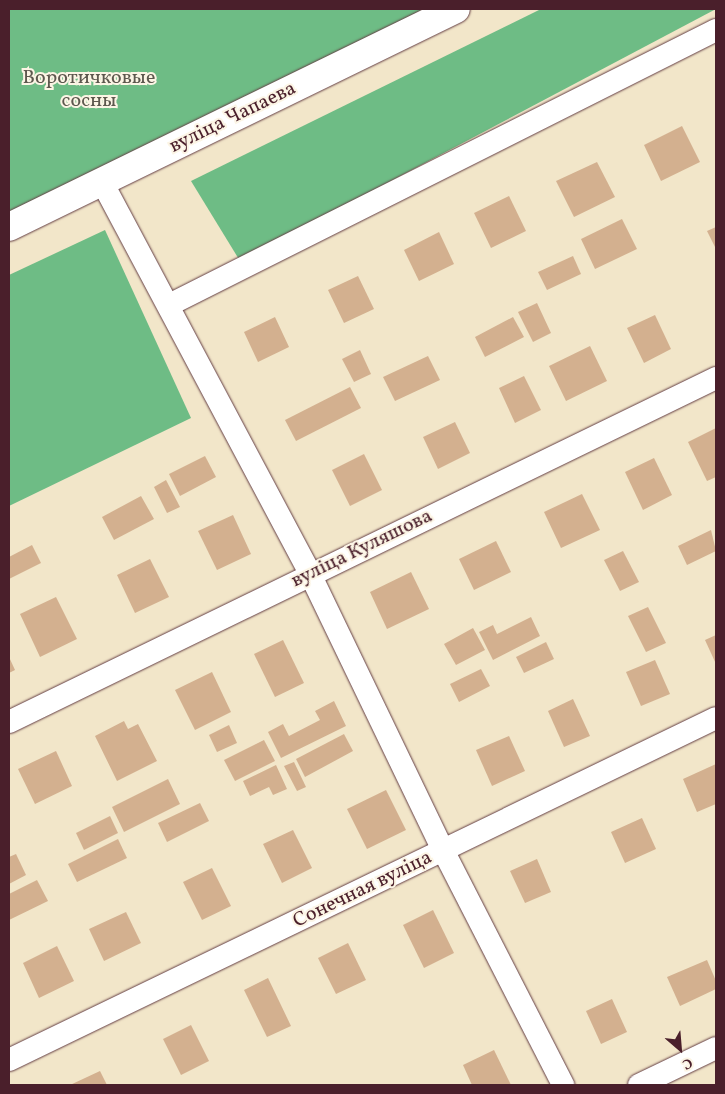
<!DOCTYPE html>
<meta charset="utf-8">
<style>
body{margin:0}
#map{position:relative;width:725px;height:1094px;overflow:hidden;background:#f2e6c9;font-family:Vollkorn,serif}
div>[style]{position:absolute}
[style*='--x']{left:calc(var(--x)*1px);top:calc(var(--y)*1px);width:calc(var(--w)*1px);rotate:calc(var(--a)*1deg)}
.forest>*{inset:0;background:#6ebc85}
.building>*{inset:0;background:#d3b08f}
.roads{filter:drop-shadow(0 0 1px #633d43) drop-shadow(0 0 1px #633d43)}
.minor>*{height:22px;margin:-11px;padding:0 11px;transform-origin:11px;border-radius:11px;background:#fff}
.major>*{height:28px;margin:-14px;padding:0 14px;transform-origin:14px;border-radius:14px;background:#fff}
span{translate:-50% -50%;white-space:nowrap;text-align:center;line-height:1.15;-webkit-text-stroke:4px #fcf5e5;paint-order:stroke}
.park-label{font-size:20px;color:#5d584e}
.street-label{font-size:20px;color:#4a1f2b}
.frame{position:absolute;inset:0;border:10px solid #4a1f2b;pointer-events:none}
.north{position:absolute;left:655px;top:1024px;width:50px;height:50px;-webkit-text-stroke:4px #fcf5e5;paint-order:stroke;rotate:153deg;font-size:14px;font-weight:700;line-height:20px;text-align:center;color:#4a1f2b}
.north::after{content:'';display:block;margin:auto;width:18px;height:22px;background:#4a1f2b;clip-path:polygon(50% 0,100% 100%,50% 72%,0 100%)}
</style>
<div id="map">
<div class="forest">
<i style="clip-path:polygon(9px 9px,424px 9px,9px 220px)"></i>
<i style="clip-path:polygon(541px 9px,716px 9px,240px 261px,191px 181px)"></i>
<i style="clip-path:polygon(105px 230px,191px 418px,9px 506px,9px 275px)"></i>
</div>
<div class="building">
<i style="clip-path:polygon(682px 126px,700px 162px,661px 181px,644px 145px)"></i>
<i style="clip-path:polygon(597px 162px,615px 197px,574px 217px,556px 181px)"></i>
<i style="clip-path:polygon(509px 196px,526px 231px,491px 248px,474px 213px)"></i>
<i style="clip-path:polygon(622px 219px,637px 249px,595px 269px,581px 239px)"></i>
<i style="clip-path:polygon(716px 227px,716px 246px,715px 247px,707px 231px)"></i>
<i style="clip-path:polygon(439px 232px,454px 264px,419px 281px,404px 250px)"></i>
<i style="clip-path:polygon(573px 256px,581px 274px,547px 290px,538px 272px)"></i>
<i style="clip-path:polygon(358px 276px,374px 309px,344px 323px,328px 290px)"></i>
<i style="clip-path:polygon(537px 303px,551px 333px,533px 342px,518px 312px)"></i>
<i style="clip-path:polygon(655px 315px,671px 349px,644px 363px,627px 328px)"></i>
<i style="clip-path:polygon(275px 317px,289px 347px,258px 362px,244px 332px)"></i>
<i style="clip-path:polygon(513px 317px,524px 337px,485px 357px,475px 337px)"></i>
<i style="clip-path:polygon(590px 346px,607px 381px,566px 401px,549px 366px)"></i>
<i style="clip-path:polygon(360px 350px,371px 374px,354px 382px,342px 359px)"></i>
<i style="clip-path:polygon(428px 356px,440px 380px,395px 401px,383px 377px)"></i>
<i style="clip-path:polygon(524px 376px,541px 410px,515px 423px,499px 388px)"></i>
<i style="clip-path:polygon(350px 387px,361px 408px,296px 441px,285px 420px)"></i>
<i style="clip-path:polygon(455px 422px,470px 453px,438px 469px,423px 437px)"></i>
<i style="clip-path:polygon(716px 428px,716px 477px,707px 481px,688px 442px)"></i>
<i style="clip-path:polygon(364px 454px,382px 490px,350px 506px,332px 470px)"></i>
<i style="clip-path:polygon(205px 456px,216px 477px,180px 496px,169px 474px)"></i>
<i style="clip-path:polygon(654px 458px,672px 495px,643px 510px,625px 472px)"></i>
<i style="clip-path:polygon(166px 480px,180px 507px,167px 513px,154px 487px)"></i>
<i style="clip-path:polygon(582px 494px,600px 530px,561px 548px,544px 512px)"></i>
<i style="clip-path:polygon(141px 496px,154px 519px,114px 540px,102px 517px)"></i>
<i style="clip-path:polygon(233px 515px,251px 554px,217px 570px,198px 531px)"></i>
<i style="clip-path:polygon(711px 530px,716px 551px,687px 565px,678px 546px)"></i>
<i style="clip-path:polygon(496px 541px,511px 572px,474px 590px,459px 559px)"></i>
<i style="clip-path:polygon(32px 545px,41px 563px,9px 579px,9px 557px)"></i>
<i style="clip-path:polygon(623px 551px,639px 582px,620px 591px,604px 560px)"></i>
<i style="clip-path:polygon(150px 559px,169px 597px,135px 613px,117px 575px)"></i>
<i style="clip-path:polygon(411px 572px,429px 609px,387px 629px,370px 592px)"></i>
<i style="clip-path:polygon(56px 597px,77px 639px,40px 657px,20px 614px)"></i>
<i style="clip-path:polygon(648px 607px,666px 643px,646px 652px,628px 616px)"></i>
<i style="clip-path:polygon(531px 617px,540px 636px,493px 660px,479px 632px,493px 625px,497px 634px)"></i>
<i style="clip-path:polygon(473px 628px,485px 650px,456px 665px,444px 644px)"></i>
<i style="clip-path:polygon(716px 635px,716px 664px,705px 640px)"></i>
<i style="clip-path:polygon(283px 640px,304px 683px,275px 697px,254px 654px)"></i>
<i style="clip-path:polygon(546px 642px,554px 659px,524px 673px,516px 657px)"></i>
<i style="clip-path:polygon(9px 657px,15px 670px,9px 673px)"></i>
<i style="clip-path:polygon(655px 660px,670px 694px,641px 706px,626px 672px)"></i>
<i style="clip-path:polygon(481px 669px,490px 686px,459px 702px,450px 684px)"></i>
<i style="clip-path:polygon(212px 672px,231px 712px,195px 730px,175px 690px)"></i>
<i style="clip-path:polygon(573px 699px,590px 736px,564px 747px,548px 711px)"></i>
<i style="clip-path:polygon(334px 701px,346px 726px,281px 758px,268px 732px,283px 724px,289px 736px,320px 720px,315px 711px)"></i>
<i style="clip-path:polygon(124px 721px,128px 729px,138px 724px,157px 761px,117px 781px,95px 736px)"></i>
<i style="clip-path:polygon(229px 725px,237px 743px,217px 752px,209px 735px)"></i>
<i style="clip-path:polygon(344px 734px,353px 751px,305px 777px,296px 759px)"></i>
<i style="clip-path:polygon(509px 736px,525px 771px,492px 786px,476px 750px)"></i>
<i style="clip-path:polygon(264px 740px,275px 761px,235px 781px,224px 760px)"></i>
<i style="clip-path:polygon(56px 751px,72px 786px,35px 804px,18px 769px)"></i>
<i style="clip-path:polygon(294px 762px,306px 787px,297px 791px,284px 766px)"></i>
<i style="clip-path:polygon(716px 764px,716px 804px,697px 812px,683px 779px)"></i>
<i style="clip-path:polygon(276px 765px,287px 789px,273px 795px,269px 787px,250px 796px,243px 781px)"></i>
<i style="clip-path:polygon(168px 779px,180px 804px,124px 832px,112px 807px)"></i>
<i style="clip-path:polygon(386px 790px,406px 830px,367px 849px,347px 809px)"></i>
<i style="clip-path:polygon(200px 803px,209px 821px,167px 842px,158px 823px)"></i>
<i style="clip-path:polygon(110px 816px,118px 833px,84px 850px,76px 833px)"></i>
<i style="clip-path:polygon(642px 818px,656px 849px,625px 863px,611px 832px)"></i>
<i style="clip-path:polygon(293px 830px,312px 868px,282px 883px,263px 844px)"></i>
<i style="clip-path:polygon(118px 839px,127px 858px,77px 882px,68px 864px)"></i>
<i style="clip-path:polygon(16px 854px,26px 875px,9px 884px,9px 857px)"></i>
<i style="clip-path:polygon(537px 859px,551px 892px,525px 903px,510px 871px)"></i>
<i style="clip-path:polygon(212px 868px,231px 906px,202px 920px,183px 882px)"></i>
<i style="clip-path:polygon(37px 880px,48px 901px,9px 920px,9px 894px)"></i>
<i style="clip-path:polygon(433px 910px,454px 953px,424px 968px,403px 925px)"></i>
<i style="clip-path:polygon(126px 912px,141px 943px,104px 961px,89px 929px)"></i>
<i style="clip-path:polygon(348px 943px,366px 980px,336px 994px,318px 958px)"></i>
<i style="clip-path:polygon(57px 946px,74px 981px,39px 998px,23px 963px)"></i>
<i style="clip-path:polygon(707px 960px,716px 981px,716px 989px,680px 1006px,667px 977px)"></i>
<i style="clip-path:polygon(268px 978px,291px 1026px,267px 1037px,244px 990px)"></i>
<i style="clip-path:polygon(612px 999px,627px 1032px,601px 1044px,586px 1011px)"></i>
<i style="clip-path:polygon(191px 1025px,209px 1061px,181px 1075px,163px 1039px)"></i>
<i style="clip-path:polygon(494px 1050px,511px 1085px,472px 1085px,463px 1065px)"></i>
<i style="clip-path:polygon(100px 1071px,107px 1085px,70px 1085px)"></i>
</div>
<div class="roads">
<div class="minor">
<i style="--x:102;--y:182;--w:444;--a:62"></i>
<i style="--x:310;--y:574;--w:309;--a:64.3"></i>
<i style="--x:444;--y:852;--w:262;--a:62.9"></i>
<i style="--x:169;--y:305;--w:612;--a:-26.69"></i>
<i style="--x:9;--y:722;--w:786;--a:-25.95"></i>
<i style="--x:9;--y:1060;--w:785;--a:-25.81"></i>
<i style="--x:639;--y:1085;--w:85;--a:-25.7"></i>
</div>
<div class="major">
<i style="--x:9;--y:227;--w:497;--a:-26"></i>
</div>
</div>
<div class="park-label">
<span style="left:89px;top:90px">Воротичковые<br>сосны</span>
</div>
<div class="street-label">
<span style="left:233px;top:118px;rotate:-26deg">вуліца Чапаева</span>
<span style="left:362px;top:549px;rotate:-26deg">вуліца Куляшова</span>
<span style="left:363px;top:890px;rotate:-26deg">Сонечная вуліца</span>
</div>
<div class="frame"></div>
<div class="north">С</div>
</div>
